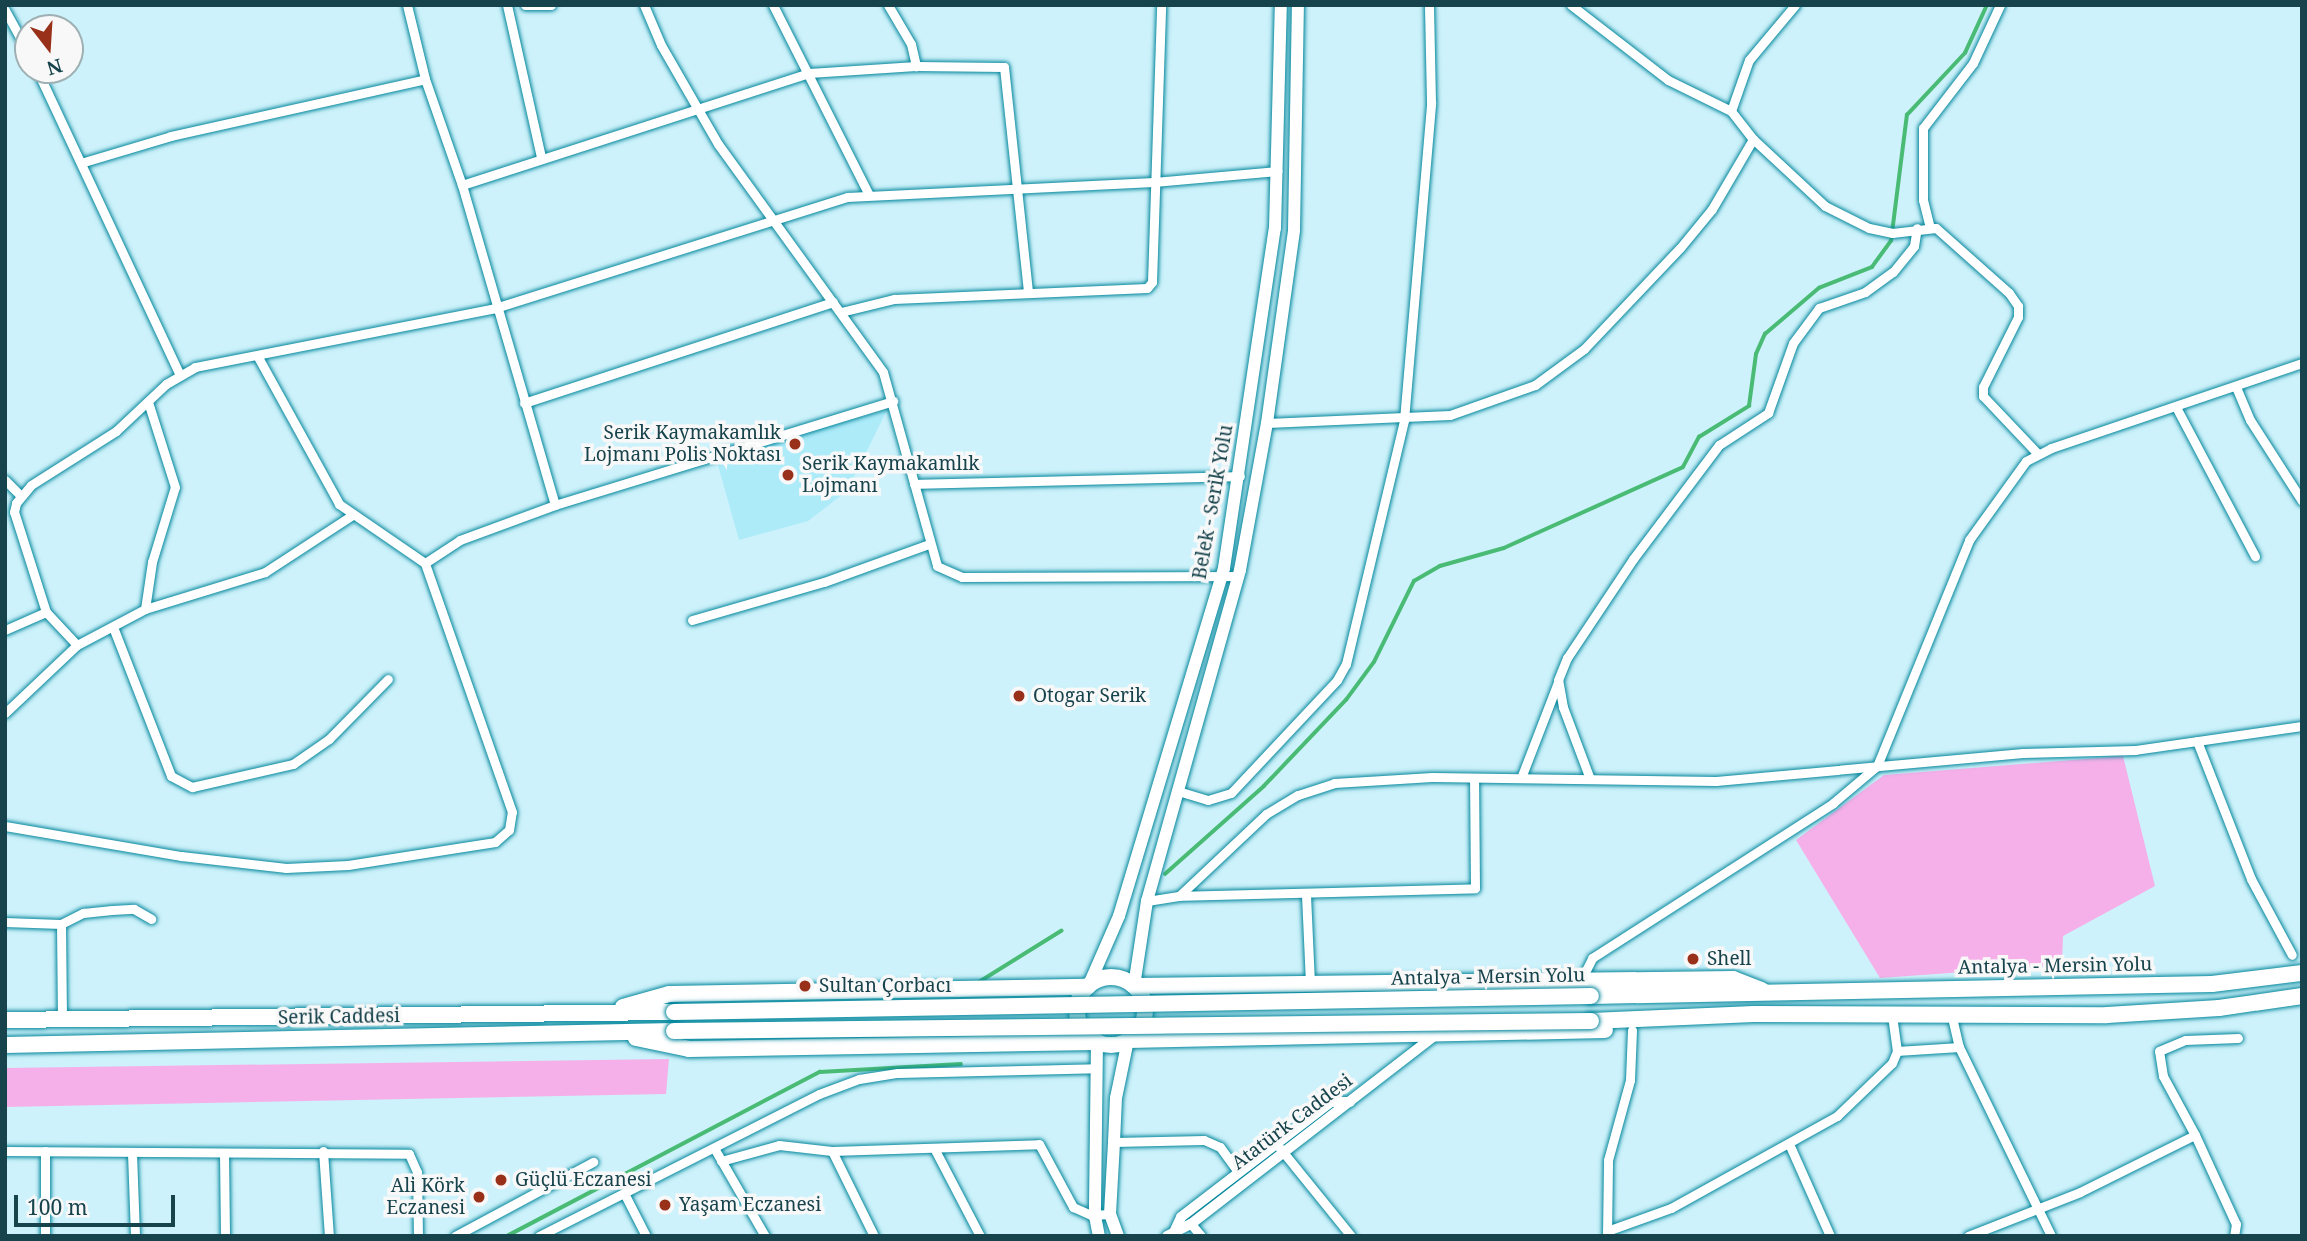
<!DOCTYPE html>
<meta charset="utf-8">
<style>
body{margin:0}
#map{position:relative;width:2307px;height:1241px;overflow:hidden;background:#cdf2fb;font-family:"Noto Serif",serif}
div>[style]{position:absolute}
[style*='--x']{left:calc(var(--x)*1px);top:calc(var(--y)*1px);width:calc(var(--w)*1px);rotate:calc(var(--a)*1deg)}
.built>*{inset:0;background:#adebf9}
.green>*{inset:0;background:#f6b0e9}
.stream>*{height:3.5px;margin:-1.75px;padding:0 1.75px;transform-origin:1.75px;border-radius:1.75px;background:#49bb75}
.roads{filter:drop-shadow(0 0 2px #05879c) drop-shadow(0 0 2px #05879c)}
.minor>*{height:9px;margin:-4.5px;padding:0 4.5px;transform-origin:4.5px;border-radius:4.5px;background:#fff}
.tertiary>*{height:10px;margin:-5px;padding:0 5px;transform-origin:5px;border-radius:5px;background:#fff}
.secondary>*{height:12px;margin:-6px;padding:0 6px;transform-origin:6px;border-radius:6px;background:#fff}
.trunk>*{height:16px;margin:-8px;padding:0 8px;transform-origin:8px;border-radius:8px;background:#fff}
.trunk>.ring{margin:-8px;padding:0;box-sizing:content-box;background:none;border:16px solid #fff;border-radius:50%}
.bridges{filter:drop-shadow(0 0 2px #05879c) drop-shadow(0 0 2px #05879c)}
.trunk-bridge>*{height:16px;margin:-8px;padding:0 8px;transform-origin:8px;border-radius:8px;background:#fff}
.dots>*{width:19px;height:19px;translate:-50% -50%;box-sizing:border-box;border:4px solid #f8f8f8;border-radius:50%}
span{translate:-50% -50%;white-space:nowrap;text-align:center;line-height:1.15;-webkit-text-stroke:7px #f8f8f8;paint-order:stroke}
.poi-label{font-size:19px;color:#17434c}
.right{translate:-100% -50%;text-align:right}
.left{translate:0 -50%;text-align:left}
.street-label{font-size:19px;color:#17434c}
.frame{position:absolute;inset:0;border:7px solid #17434c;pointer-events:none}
.north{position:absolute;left:14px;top:14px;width:70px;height:70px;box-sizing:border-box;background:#f8f8f8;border:2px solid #9eb0b3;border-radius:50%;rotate:163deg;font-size:19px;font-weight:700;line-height:28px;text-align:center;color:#17434c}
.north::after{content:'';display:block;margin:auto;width:24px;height:32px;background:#99301a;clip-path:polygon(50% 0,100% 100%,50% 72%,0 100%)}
.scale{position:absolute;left:14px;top:1195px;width:161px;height:32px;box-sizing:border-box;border:4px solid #17434c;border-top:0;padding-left:9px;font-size:21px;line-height:24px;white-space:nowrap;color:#17434c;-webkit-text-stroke:5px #f8f8f8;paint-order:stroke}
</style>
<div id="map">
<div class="built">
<i style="clip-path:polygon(887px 410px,847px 491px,808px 521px,739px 540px,716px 458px)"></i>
</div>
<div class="green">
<i style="clip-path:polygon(2123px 756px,2155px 886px,2063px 936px,2062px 965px,1880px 978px,1796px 840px,1884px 775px)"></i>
<i style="clip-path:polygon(669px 1059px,666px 1094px,5px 1107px,5px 1068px)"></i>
</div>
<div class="stream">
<i style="--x:1165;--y:874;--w:132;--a:-41.6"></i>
<i style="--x:1264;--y:786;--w:119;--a:-46.4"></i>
<i style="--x:1346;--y:700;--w:47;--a:-53.6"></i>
<i style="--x:1374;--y:662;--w:90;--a:-63.7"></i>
<i style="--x:1414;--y:581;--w:30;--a:-30"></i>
<i style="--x:1440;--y:566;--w:66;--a:-15.7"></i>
<i style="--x:1504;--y:548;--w:196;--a:-24.3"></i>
<i style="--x:1683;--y:467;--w:34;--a:-62"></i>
<i style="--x:1699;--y:437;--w:59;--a:-31.8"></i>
<i style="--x:1749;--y:406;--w:52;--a:-82.3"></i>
<i style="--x:1756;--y:354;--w:22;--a:-66"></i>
<i style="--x:1765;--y:334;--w:71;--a:-40.4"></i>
<i style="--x:1819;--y:288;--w:57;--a:-21.6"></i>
<i style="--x:1872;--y:267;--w:32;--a:-54"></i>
<i style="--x:1891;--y:241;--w:127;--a:-82.8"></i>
<i style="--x:1907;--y:115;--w:85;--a:-46.9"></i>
<i style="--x:1965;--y:53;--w:53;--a:-65.4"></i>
<i style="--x:979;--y:982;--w:97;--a:-31.9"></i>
<i style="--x:507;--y:1236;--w:353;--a:-27.7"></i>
<i style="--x:820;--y:1072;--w:141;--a:-3.2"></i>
</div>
<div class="roads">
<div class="minor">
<i style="--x:407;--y:5;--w:76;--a:76.3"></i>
<i style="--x:425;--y:79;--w:112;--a:70.8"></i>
<i style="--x:462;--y:185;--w:333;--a:73.8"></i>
<i style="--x:507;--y:5;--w:156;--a:77.4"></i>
<i style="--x:525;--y:5;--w:26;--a:0"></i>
<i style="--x:644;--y:5;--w:43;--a:67"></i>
<i style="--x:661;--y:45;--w:114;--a:60.1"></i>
<i style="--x:718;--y:144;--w:281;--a:54.1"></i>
<i style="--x:883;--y:372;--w:201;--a:74.4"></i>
<i style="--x:937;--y:566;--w:27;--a:24"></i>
<i style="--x:962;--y:577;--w:276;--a:-0.2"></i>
<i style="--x:773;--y:5;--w:211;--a:63.2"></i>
<i style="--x:888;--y:5;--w:45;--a:59.5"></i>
<i style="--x:911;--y:44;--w:23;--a:77"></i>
<i style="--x:1571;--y:5;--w:123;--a:37.7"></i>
<i style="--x:1668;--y:80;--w:70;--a:26.2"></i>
<i style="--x:1731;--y:111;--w:36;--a:52"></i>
<i style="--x:1753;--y:139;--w:98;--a:42.9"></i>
<i style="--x:1825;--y:206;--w:49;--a:26.6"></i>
<i style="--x:1869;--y:228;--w:24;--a:12"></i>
<i style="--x:1892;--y:233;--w:44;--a:-6.5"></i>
<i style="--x:1936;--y:228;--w:98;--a:41.7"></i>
<i style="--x:2009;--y:293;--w:16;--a:55"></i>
<i style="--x:2018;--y:306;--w:11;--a:90"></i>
<i style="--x:2018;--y:317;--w:78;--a:116.6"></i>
<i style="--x:1983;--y:387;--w:9;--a:90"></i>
<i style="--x:1983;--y:396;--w:79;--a:46.5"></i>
<i style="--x:5;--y:10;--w:48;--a:61.3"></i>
<i style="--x:37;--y:70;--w:335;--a:64.9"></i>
<i style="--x:1731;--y:111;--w:54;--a:-70.6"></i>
<i style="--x:1749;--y:60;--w:72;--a:-50.1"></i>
<i style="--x:84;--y:162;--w:91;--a:-16.6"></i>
<i style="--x:171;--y:136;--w:260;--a:-12.6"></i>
<i style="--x:462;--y:185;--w:365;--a:-17.9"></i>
<i style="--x:809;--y:73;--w:107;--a:-3.7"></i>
<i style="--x:916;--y:66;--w:88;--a:0.7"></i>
<i style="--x:1004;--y:67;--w:226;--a:83.9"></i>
<i style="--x:1930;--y:228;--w:29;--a:-104"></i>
<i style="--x:1923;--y:200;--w:72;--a:-90"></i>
<i style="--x:1923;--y:128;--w:82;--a:-52.4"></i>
<i style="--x:1973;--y:63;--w:64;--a:-65"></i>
<i style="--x:841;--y:312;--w:55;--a:-13.8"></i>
<i style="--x:894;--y:299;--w:253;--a:-2.5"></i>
<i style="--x:1147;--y:288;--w:8;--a:-50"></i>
<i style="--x:1152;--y:282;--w:277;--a:-88.1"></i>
<i style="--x:258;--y:357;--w:168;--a:61.1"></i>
<i style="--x:339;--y:504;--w:104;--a:34.5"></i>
<i style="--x:2236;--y:387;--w:36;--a:67"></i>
<i style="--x:2250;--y:420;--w:96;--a:57.3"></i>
<i style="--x:524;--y:403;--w:325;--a:-18.1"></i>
<i style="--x:2176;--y:407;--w:169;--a:62.1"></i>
<i style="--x:1267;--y:423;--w:183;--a:-2.5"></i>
<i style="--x:1450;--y:415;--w:90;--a:-19.4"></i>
<i style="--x:1535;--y:385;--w:61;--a:-36.3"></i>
<i style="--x:1584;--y:349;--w:139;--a:-46.5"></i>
<i style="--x:1680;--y:248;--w:50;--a:-50.6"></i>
<i style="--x:1712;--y:209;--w:81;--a:-59.6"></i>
<i style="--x:5;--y:480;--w:21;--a:45"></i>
<i style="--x:914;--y:484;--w:326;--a:-1.4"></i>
<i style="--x:145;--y:609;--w:48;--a:-81.5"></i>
<i style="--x:152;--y:562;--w:78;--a:-73"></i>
<i style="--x:175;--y:487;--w:89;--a:-107.6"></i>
<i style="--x:692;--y:620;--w:137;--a:-16.1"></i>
<i style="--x:824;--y:582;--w:112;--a:-19.9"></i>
<i style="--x:113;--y:627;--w:160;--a:68.7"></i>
<i style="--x:171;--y:776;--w:24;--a:28"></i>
<i style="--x:192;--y:787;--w:104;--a:-12.8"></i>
<i style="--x:293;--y:764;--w:44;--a:-34.8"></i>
<i style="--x:329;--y:739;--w:84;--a:-45.5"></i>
<i style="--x:5;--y:630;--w:45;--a:-23.7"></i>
<i style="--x:77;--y:645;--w:45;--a:-133.2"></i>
<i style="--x:46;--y:612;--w:105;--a:-107.7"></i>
<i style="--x:14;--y:512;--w:9;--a:-77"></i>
<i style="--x:16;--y:503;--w:23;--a:-50"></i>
<i style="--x:31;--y:485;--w:101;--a:-32.4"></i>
<i style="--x:116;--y:431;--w:69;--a:-43.2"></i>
<i style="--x:166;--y:384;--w:34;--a:-30"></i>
<i style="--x:195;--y:367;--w:306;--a:-11.1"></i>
<i style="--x:495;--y:308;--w:369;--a:-17.5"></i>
<i style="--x:847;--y:197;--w:307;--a:-2.8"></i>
<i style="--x:1154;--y:182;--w:124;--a:-5.1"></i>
<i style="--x:5;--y:713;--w:99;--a:-43.4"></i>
<i style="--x:77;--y:645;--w:77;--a:-27.9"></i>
<i style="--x:145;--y:609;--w:126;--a:-17.1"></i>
<i style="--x:265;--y:572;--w:103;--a:-33.1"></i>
<i style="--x:2197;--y:741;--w:148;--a:68.6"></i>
<i style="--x:2251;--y:879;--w:86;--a:61.7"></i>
<i style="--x:1521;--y:778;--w:103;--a:-68.9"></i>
<i style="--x:1590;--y:779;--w:77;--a:-110.6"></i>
<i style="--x:1563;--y:707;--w:27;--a:-100"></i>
<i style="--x:1558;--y:680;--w:24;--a:-68"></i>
<i style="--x:1567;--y:658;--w:119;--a:-56.3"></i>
<i style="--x:1633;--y:559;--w:143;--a:-53"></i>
<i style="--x:1719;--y:445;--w:59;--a:-33.1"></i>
<i style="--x:1768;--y:413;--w:74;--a:-70.3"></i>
<i style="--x:1793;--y:343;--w:44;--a:-53.4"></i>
<i style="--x:1819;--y:308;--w:49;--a:-19.2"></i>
<i style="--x:1865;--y:292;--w:34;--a:-36"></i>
<i style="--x:1893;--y:272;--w:33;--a:-51"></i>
<i style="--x:1914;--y:246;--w:18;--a:-81"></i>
<i style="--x:1178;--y:791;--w:31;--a:17"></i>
<i style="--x:1208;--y:800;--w:24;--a:-17"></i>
<i style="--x:1231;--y:793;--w:155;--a:-46.8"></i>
<i style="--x:1337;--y:680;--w:18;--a:-61"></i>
<i style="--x:1346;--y:664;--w:251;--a:-76.6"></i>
<i style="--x:1404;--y:420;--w:319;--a:-85.1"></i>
<i style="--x:1431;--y:102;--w:97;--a:-91.2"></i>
<i style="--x:5;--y:826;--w:179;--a:9.7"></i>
<i style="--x:181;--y:856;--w:106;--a:6.5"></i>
<i style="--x:286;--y:868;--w:62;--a:-2.8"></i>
<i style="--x:348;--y:865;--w:149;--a:-8.9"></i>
<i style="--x:495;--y:842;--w:18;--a:-41"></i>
<i style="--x:509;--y:830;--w:18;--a:-81"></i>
<i style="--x:512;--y:812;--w:264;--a:-109.3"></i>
<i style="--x:425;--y:563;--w:42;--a:-33.3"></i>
<i style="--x:460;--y:540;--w:101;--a:-20.2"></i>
<i style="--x:555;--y:505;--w:354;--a:-17.1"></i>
<i style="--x:1306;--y:895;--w:88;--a:87.4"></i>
<i style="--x:1179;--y:896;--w:120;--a:-43.3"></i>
<i style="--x:1266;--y:814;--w:37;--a:-31"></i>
<i style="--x:1298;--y:795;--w:38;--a:-18"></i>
<i style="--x:1334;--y:783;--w:98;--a:-3.5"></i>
<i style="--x:1432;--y:777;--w:284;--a:0.8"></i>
<i style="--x:1716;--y:781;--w:308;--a:-5.2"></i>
<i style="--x:2023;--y:753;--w:112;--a:-1.5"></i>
<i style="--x:2135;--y:750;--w:169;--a:-8.2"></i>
<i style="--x:1147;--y:901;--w:32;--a:-9"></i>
<i style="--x:1179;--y:896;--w:296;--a:-1.5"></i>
<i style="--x:1475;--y:888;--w:110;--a:-90.5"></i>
<i style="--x:5;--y:922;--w:56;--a:2"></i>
<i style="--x:61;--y:924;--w:25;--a:-27"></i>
<i style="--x:83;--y:913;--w:29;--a:-6"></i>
<i style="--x:112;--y:910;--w:22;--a:-3"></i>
<i style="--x:134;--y:909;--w:20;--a:30"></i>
<i style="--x:61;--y:924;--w:94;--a:89.4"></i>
<i style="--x:1581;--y:980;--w:25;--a:-63"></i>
<i style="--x:1592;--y:958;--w:287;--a:-32.7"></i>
<i style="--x:1833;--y:803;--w:57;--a:-40.1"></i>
<i style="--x:1877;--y:766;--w:244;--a:-67.8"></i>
<i style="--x:1969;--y:540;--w:97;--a:-54.2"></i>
<i style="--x:2026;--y:461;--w:28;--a:-27"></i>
<i style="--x:2051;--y:448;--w:265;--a:-18.7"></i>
<i style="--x:1951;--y:1013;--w:35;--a:77"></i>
<i style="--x:1959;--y:1047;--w:210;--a:64"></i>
<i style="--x:1897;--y:1051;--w:62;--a:-3.7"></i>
<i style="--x:2195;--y:1135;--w:67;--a:-118.5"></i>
<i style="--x:2163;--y:1076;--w:25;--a:-99"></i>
<i style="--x:2159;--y:1051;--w:28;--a:-23"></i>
<i style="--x:2185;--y:1040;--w:53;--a:-2.2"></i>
<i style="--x:1114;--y:1142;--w:90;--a:-1.3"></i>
<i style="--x:1204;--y:1140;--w:17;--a:24"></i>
<i style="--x:1220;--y:1147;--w:31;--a:54"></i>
<i style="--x:1790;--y:1146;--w:98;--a:66"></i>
<i style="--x:1279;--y:1147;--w:114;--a:51"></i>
<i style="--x:714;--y:1148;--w:102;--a:59.9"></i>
<i style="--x:934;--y:1148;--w:99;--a:62.4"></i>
<i style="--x:5;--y:1151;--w:404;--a:0.4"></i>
<i style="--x:409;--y:1154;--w:20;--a:66"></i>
<i style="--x:417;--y:1172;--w:64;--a:89.1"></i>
<i style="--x:323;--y:1151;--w:85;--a:86"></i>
<i style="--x:832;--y:1151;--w:95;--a:63.7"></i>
<i style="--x:132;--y:1153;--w:83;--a:87.9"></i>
<i style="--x:224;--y:1153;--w:83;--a:89.3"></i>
<i style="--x:721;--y:1161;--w:60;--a:-15.4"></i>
<i style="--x:779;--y:1145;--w:53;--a:6.5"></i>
<i style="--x:832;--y:1151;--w:207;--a:-1.9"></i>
<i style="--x:1039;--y:1144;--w:72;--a:61.6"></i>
<i style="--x:1073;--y:1207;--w:20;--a:24"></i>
<i style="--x:1091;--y:1215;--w:19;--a:-3"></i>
<i style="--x:624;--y:1193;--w:48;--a:62.9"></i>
<i style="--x:1191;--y:1224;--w:16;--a:50"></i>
<i style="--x:1607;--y:1231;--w:68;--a:-19.8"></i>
<i style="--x:1671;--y:1208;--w:190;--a:-29"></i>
<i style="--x:1837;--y:1116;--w:76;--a:-43.9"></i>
<i style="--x:1892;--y:1063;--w:13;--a:-67"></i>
<i style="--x:1897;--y:1051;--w:37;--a:-98"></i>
<i style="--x:1607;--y:1235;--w:75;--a:-89.2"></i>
<i style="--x:1608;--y:1160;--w:83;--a:-74.6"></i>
<i style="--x:1630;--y:1080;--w:50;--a:-87.7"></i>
<i style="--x:45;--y:1236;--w:85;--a:-90"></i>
<i style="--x:455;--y:1236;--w:157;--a:-28.2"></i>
<i style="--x:539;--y:1236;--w:314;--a:-26.9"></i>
<i style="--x:819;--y:1094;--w:43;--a:-20.6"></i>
<i style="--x:859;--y:1079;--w:39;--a:-9"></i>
<i style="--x:898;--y:1073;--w:198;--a:-1.4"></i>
<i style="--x:1968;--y:1236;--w:120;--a:-21.4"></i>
<i style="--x:2080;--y:1192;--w:128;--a:-26.4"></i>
<i style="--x:2195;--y:1135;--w:98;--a:65.3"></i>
<i style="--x:2236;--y:1224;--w:12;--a:99"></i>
</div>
<div class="tertiary">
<i style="--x:1175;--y:1230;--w:14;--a:-65"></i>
<i style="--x:1181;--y:1217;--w:189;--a:-37.5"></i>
<i style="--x:1331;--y:1102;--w:19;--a:0"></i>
<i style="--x:1167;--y:1236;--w:27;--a:-27"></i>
<i style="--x:1191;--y:1224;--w:311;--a:-37.7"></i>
</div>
<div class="secondary">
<i style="--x:1134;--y:986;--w:86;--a:-81.3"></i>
<i style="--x:1147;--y:901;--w:344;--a:-74.3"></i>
<i style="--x:1240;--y:570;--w:149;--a:-79.6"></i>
<i style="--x:1267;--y:423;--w:195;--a:-82"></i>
<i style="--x:1294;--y:230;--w:225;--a:-89"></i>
<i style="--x:1088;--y:987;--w:77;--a:-66.4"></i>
<i style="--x:1119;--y:916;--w:363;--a:-73.2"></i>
<i style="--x:1224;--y:568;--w:344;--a:-81.5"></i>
<i style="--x:1275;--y:228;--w:223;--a:-88.5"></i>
<i style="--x:1097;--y:1042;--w:174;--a:90.7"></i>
<i style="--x:1095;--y:1216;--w:20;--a:79"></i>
<i style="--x:1118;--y:1236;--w:23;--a:-110"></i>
<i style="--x:1110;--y:1214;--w:72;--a:-86.8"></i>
<i style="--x:1114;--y:1142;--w:44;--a:-87.4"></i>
<i style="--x:1116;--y:1098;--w:59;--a:-78.3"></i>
</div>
<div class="trunk">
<i class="ring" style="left:1077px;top:977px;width:52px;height:52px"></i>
<i style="--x:1134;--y:986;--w:599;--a:-0.67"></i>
<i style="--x:1733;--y:979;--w:31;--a:21"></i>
<i style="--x:1591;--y:996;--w:621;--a:-1.11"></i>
<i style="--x:2212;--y:984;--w:91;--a:-7"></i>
<i style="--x:623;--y:1007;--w:48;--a:-15.8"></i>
<i style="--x:669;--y:994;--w:419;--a:-1"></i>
<i style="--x:5;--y:1020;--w:669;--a:-0.69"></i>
<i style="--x:1591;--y:1021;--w:163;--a:-2.5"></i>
<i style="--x:1754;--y:1014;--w:353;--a:0.2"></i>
<i style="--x:2107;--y:1015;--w:112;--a:-3.6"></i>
<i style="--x:2219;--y:1008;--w:84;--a:-8.2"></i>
<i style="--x:636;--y:1038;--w:54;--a:11.7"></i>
<i style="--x:689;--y:1049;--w:408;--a:-1"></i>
<i style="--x:1128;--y:1040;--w:477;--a:-1.2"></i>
<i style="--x:5;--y:1045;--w:669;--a:-1.2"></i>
</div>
</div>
<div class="bridges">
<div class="trunk-bridge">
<i style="--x:674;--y:1012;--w:917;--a:-1"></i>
<i style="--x:674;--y:1031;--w:917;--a:-0.62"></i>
</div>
</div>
<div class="dots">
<i style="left:795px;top:444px;background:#99301a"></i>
<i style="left:788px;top:475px;background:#99301a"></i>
<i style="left:1019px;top:696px;background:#99301a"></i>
<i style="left:1693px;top:959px;background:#99301a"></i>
<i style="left:805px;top:986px;background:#99301a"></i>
<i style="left:501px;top:1180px;background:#99301a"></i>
<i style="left:479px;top:1197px;background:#99301a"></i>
<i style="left:665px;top:1205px;background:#99301a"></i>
</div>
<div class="poi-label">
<span class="right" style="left:781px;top:444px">Serik Kaymakamlık<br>Lojmanı Polis Noktası</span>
<span class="left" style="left:802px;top:475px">Serik Kaymakamlık<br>Lojmanı</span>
<span class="left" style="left:1033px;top:696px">Otogar Serik</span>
<span class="left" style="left:1707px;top:959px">Shell</span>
<span class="left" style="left:819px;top:986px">Sultan Çorbacı</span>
<span class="left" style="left:515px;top:1180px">Güçlü Eczanesi</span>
<span class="right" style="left:465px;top:1197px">Ali Körk<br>Eczanesi</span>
<span class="left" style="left:679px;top:1205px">Yaşam Eczanesi</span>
</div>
<div class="street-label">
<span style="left:1213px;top:502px;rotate:-80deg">Belek - Serik Yolu</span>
<span style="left:2055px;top:966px;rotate:-1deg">Antalya - Mersin Yolu</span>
<span style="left:1488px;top:977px;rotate:-1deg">Antalya - Mersin Yolu</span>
<span style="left:339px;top:1017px;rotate:-1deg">Serik Caddesi</span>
<span style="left:1292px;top:1122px;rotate:-37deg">Atatürk Caddesi</span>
</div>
<div class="frame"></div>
<div class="north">N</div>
<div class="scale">100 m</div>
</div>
